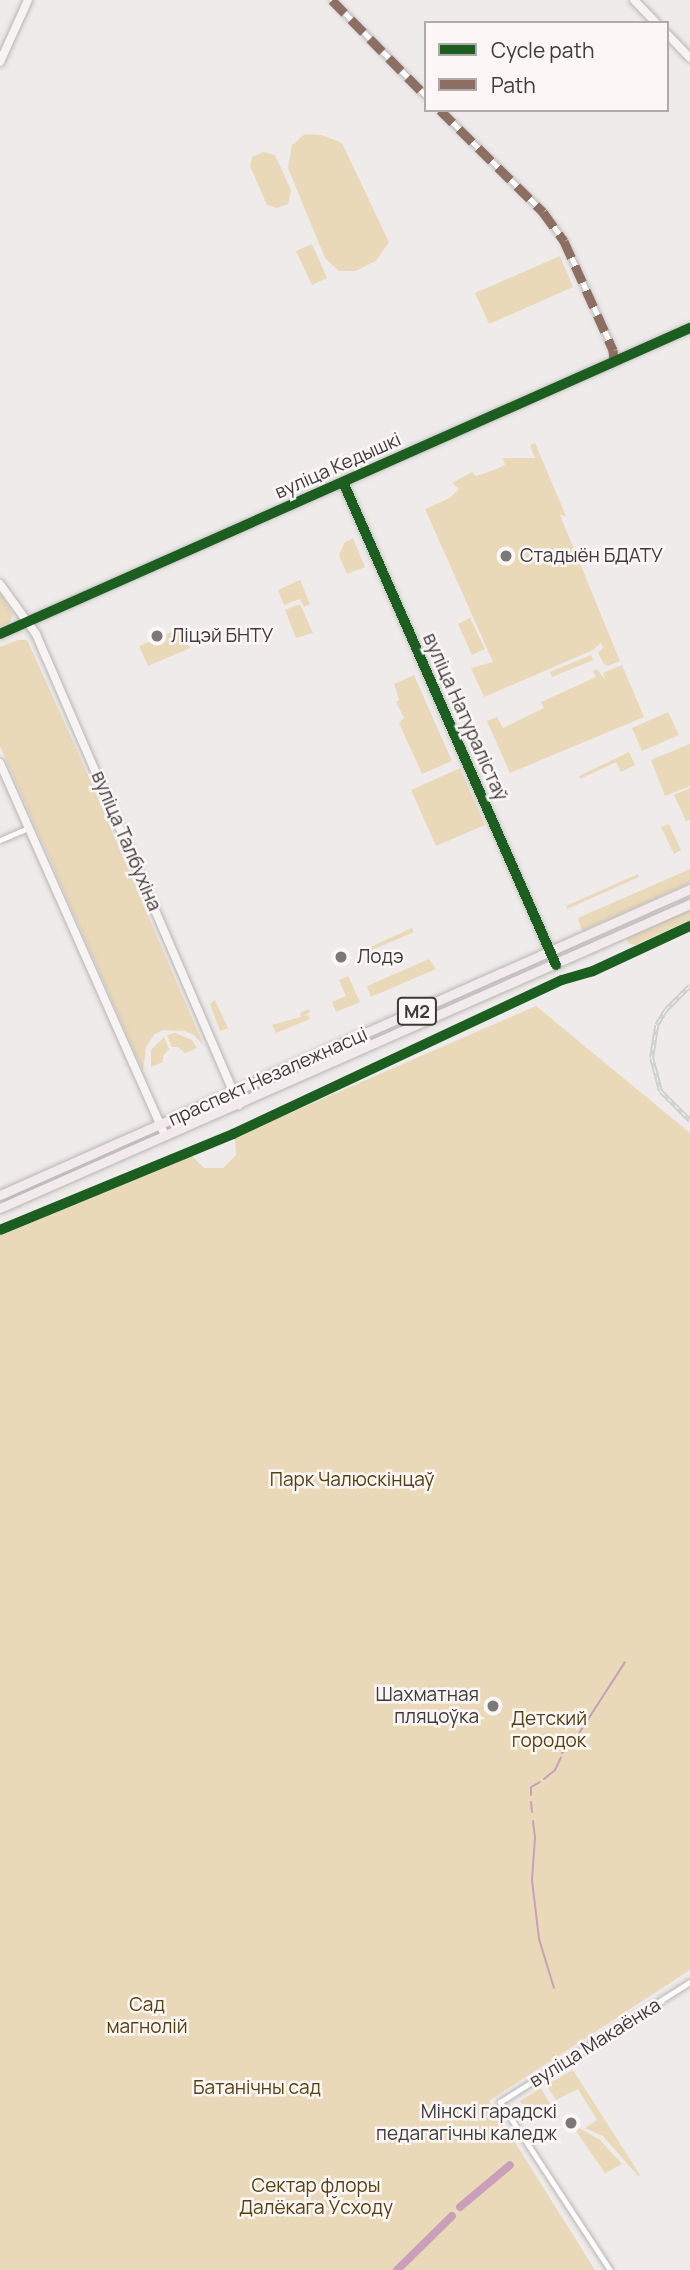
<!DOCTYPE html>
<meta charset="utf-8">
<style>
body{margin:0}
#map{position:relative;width:690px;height:2270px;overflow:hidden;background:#eeebea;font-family:Manrope,sans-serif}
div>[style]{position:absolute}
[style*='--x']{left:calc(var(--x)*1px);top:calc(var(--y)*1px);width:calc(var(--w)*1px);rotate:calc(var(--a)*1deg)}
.green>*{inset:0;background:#ead9b9}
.stream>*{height:2px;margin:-1px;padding:0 1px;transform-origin:1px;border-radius:1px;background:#ca9fb9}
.canal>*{height:8px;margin:-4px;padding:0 4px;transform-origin:4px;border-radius:4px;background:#ca9fb9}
.roads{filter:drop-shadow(0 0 2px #b8b6b5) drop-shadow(0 0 2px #b8b6b5)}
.street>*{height:5px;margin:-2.5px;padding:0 2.5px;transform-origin:2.5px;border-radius:2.5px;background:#fcfcfc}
.secondary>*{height:8px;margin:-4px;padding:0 4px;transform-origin:4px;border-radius:4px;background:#f7f3f3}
.primary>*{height:9px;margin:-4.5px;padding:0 4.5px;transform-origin:4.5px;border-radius:4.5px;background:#f2eaec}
.rail>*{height:4.5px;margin-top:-2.25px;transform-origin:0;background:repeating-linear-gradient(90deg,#fcf7f6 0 5px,#cfcfcf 0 10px);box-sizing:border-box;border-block:2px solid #cfcfcf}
.quiet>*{height:9px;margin-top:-4.5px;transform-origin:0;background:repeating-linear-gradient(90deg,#8d6e63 0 18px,transparent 0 27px)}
.cycleway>*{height:10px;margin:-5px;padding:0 5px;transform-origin:5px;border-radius:5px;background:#1b5e20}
.dots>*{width:19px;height:19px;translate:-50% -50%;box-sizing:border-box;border:4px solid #fcf7f6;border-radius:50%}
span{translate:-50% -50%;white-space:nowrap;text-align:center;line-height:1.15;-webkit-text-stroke:5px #fcf7f6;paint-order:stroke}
.shield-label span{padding:2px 5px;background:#fcf7f6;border:2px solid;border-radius:5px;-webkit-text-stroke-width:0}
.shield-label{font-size:18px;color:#3c3a3a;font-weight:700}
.street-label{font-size:19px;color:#3c3a3a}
.poi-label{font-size:19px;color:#3c3a3a}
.left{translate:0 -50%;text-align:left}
.right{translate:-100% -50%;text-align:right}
.park-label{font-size:19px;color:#553f0c}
.legend{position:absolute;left:424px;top:21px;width:245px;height:91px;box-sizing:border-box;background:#fcf7f6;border:2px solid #afabab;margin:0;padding:9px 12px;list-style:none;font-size:21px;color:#3c3a3a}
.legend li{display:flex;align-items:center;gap:14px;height:35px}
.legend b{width:35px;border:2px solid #afabab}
</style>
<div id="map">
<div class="green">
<i style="clip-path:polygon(305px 134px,322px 135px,342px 143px,389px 242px,376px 261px,355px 271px,339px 271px,325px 258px,288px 168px,292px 145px)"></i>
<i style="clip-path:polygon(264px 152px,275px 155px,291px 190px,288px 204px,277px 208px,267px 205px,250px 166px,252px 157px)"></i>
<i style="clip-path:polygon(312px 244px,327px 278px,312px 285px,296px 251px)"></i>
<i style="clip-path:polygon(560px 256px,573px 287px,489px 324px,475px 293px)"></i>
<i style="clip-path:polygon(535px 443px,566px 516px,560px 515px,620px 661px,608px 666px,604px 664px,598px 653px,603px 648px,601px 643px,593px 650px,484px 697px,471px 668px,493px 662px,425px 509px,450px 498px,459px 489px,452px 483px,472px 472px,476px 476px,494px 470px,505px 465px,503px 458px,535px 458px,530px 445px)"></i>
<i style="clip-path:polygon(353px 538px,365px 567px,347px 574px,339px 555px,345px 542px)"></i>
<i style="clip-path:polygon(300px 580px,310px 604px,304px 607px,300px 599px,284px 605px,278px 590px)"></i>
<i style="clip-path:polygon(0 592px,13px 614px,10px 622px,0 627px)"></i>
<i style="clip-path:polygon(300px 604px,313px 633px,296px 638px,285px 610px)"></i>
<i style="clip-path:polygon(470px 618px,485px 649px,472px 655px,458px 624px)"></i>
<i style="clip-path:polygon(181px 628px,190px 648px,148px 666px,139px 646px)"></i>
<i style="clip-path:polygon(18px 640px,27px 640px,77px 750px,204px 1046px,194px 1035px,184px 1031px,162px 1030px,154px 1035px,146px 1047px,143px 1071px,0 746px,0 647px)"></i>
<i style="clip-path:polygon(591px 655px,593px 660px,552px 677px,550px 672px)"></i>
<i style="clip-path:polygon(622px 665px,644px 717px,510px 773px,487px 721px,497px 717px,503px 728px,544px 708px,541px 702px,596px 677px,593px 671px,597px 669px,606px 681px,603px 673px)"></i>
<i style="clip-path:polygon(414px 675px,452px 761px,422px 774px,399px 723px,404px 718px,396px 702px,399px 700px,394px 684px)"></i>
<i style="clip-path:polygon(668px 712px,679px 735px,642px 751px,632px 728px)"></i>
<i style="clip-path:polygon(690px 744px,690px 786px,665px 796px,651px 760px)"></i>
<i style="clip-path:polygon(629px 752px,635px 765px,621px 772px,616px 762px,580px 779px,579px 776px)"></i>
<i style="clip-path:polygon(460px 768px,485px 825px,436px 846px,411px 790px)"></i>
<i style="clip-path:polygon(690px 788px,690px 820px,686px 821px,674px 795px)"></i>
<i style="clip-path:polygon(669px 824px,681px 850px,674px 854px,661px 827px)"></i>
<i style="clip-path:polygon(690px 869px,690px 883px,582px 931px,578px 918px)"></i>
<i style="clip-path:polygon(638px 874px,639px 877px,567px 909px,566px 906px)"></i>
<i style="clip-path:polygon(690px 910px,690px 920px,635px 945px,628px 943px,627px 938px)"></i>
<i style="clip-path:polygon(412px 928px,414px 932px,358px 956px,357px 953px)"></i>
<i style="clip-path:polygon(429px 959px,436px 969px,371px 997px,367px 986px)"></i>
<i style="clip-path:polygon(348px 976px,360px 1002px,336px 1012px,332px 1002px,346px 996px,339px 980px)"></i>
<i style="clip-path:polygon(215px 1000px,228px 1028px,220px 1031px,210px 1004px)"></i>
<i style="clip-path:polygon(536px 1006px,690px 1133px,690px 1970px,489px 2101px,595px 2270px,0 2270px,0 1236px,191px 1155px,204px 1168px,223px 1168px,236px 1155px,235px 1137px)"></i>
<i style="clip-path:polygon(309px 1009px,310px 1012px,303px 1016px,308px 1015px,310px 1019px,276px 1033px,272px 1025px,301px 1017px,300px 1013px)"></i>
<i style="clip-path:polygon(175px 1033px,192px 1040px,197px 1048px,185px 1053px,178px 1047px,172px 1047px,167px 1035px)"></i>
<i style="clip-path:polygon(164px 1037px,169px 1049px,163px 1056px,163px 1062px,151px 1067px,151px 1050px)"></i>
<i style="clip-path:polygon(573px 2070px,640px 2175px,638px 2176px,603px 2136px,585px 2128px,597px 2120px,578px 2089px,556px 2100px,546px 2085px)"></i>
<i style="clip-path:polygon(541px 2088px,550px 2104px,529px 2116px,520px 2101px)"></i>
<i style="clip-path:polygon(579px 2128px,600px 2140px,622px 2164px,605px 2173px,576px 2131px)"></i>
</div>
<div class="stream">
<i style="--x:562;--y:1753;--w:21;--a:-47"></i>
<i style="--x:576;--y:1738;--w:90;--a:-57.2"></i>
<i style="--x:544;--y:1779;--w:14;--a:-39"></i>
<i style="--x:555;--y:1770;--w:14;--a:-65"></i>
<i style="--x:531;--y:1795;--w:8;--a:-90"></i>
<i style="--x:531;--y:1787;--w:10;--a:-29"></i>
<i style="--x:531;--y:1802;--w:10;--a:84"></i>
<i style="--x:533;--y:1821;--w:17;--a:83"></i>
<i style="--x:535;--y:1838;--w:42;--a:94.1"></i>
<i style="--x:532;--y:1880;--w:59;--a:83.2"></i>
<i style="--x:539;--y:1939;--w:51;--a:73"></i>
</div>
<div class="canal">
<i style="--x:460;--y:2207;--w:65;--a:-40"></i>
<i style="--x:397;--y:2270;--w:77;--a:-44.5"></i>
</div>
<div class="roads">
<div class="street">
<i style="--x:332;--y:0;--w:134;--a:45.6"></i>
<i style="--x:440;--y:110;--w:145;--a:44.7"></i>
<i style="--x:543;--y:212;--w:36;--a:54"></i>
<i style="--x:564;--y:241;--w:120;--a:65.8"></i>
<i style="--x:613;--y:350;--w:12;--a:85"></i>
<i style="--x:0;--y:840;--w:30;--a:-23"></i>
<i style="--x:610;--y:2270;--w:201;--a:-123.2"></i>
<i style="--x:500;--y:2102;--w:225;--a:-32.3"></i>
</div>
<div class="secondary">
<i style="--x:634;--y:0;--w:32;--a:46"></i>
<i style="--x:667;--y:34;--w:33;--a:46"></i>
<i style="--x:0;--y:62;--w:68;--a:-65.7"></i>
<i style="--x:343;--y:482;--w:528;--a:66.2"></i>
<i style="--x:0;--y:584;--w:62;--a:54.2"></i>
<i style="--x:36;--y:634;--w:25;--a:67"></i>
<i style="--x:46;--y:657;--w:488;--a:66.7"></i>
<i style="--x:0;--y:634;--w:755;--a:-23.92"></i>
<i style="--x:0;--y:763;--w:408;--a:66.1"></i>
</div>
<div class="primary">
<i style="--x:0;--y:1195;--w:755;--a:-23.92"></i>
<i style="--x:0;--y:1208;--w:754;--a:-23.78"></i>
</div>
</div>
<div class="rail">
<i style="--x:690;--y:986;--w:34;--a:135"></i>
<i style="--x:666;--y:1010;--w:17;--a:121"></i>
<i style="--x:657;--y:1025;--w:33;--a:99"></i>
<i style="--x:652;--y:1058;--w:34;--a:75"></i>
<i style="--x:661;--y:1091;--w:41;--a:45"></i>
</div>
<div class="quiet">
<i style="--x:332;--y:0;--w:134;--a:45.6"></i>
<i style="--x:440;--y:110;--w:145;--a:44.7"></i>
<i style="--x:543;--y:212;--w:36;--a:54"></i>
<i style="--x:564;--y:241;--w:120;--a:65.8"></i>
<i style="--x:613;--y:350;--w:12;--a:85"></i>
</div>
<div class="cycleway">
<i style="--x:343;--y:482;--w:528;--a:66.2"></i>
<i style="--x:0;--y:634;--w:755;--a:-23.92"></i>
<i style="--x:0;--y:1230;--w:252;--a:-22.4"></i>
<i style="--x:233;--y:1134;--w:363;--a:-25.1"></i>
<i style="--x:562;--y:980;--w:32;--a:-16"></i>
<i style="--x:593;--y:971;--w:107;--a:-24.9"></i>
</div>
<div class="dots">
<i style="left:506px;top:556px;background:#7a7878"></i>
<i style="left:157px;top:636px;background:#7a7878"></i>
<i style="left:341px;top:957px;background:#7a7878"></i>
<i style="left:493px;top:1706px;background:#7a7878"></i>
<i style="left:571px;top:2123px;background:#7a7878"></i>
</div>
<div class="shield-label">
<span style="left:417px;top:1011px">М2</span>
</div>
<div class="street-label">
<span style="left:338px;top:466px;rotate:-24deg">вуліца Кедышкі</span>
<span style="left:465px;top:717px;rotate:66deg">вуліца Натуралістаў</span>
<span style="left:126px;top:841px;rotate:67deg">вуліца Талбухіна</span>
<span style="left:268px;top:1077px;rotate:-24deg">праспект Незалежнасці</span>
<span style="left:595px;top:2043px;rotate:-32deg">вуліца Макаёнка</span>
</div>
<div class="poi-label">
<span class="left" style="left:520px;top:556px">Стадыён БДАТУ</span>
<span class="left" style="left:171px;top:636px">Ліцэй БНТУ</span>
<span class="left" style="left:357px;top:957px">Лодэ</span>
<span class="right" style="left:479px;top:1706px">Шахматная<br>пляцоўка</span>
<span class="right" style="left:557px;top:2123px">Мінскі гарадскі<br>педагагічны каледж</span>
</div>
<div class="park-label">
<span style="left:352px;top:1480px">Парк Чалюскінцаў</span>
<span style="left:549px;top:1730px">Детский<br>городок</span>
<span style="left:147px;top:2016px">Сад<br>магнолій</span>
<span style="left:257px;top:2088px">Батанічны сад</span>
<span style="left:316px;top:2197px">Сектар флоры<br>Далёкага Ўсходу</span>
</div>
<ul class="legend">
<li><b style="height:9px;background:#1b5e20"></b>Cycle path</li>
<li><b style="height:9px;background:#8d6e63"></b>Path</li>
</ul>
</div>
